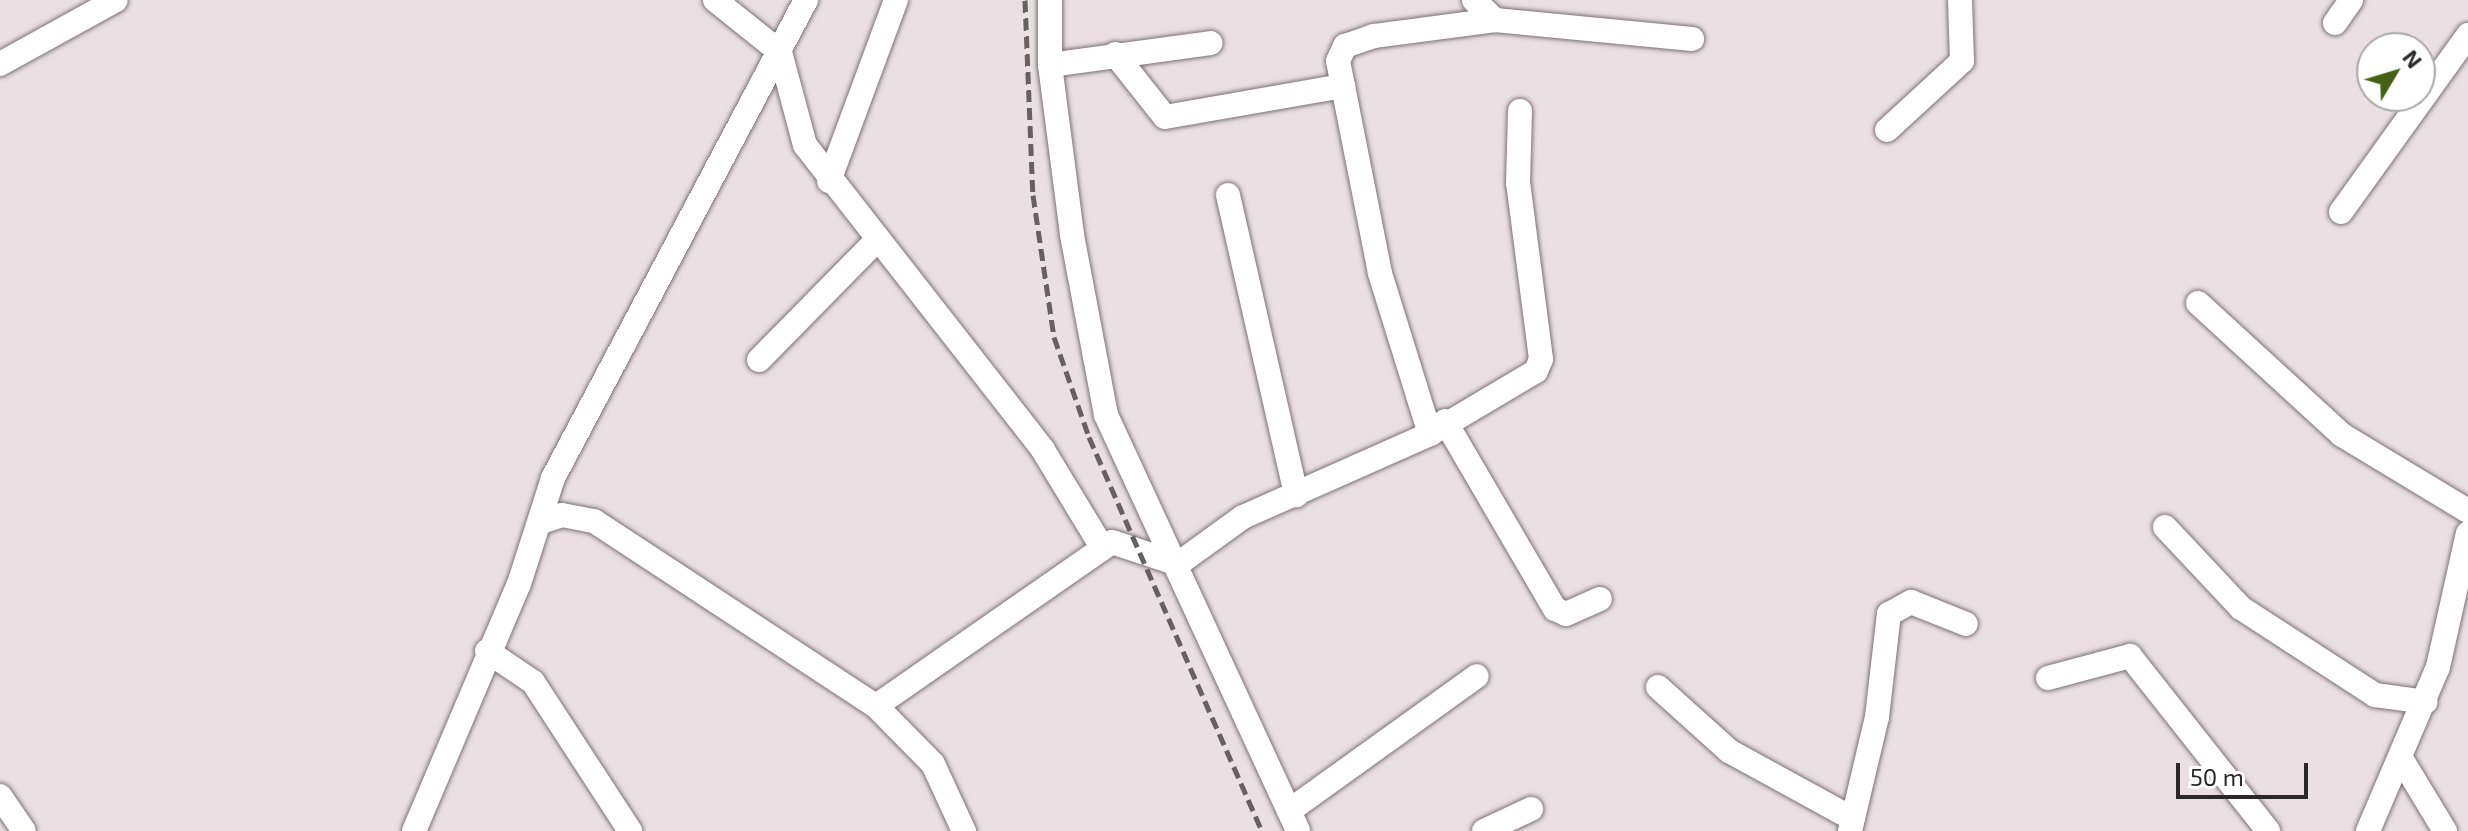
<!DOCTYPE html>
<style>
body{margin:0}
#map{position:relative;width:2468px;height:831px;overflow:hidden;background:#eadfe2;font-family:"Exo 2",sans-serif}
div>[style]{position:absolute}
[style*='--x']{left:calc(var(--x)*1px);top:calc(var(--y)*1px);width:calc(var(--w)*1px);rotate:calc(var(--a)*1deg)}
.roads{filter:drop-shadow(0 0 2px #7c7275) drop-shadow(0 0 2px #7c7275)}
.minor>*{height:24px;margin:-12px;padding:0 12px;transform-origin:12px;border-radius:12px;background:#fff}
.rail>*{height:5px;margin-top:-2.5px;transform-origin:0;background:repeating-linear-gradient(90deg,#666062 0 12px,transparent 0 18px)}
span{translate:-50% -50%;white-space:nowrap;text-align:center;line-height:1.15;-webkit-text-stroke:7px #fff;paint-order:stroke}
.north{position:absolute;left:2356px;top:32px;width:80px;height:80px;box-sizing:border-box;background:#fff;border:2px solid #aaa9a9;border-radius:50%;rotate:52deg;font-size:22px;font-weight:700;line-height:32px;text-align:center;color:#2b2728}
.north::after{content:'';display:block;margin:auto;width:28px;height:36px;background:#456113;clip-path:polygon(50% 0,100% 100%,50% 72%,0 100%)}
.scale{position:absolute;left:2176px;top:763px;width:132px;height:36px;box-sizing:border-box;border:4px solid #2b2728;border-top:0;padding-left:10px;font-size:24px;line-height:28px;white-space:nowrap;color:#2b2728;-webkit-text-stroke:6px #fff;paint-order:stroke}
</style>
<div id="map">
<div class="roads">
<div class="minor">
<i style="--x:715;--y:0;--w:83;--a:38.7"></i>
<i style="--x:780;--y:52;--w:96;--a:75"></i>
<i style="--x:805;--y:145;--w:387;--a:52"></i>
<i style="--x:1043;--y:450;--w:114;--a:58.7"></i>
<i style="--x:1050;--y:0;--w:65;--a:90"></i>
<i style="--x:1050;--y:65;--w:171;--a:82.6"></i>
<i style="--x:1072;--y:235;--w:183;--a:79.3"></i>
<i style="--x:1106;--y:415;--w:458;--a:65.2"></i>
<i style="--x:1474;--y:0;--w:29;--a:44"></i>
<i style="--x:1495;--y:20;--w:198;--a:5.5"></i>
<i style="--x:2335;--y:23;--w:28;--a:-55"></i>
<i style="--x:1115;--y:54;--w:80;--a:51.6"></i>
<i style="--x:1165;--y:117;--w:181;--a:-9.9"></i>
<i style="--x:0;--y:64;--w:132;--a:-28.9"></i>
<i style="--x:1050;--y:65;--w:162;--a:-7.8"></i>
<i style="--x:1887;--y:130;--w:102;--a:-42.6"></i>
<i style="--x:1962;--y:61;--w:61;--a:-91.9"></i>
<i style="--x:829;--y:181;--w:193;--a:-69.7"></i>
<i style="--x:1228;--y:195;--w:308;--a:77.2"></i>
<i style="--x:2341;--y:212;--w:218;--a:-54.3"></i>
<i style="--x:2198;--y:303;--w:195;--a:42.5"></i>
<i style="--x:2342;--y:435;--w:147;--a:31.1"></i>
<i style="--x:759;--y:360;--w:165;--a:-45.5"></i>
<i style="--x:1445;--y:421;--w:218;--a:59.7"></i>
<i style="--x:1555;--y:609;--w:12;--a:24"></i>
<i style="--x:1566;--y:614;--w:37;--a:-24"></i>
<i style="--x:1430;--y:434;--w:169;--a:-107.3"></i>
<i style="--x:1380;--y:273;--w:216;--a:-101.2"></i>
<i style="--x:1338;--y:61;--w:17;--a:-65"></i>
<i style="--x:1345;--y:46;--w:31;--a:-19"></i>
<i style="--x:1374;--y:36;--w:122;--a:-7.5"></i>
<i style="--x:541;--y:522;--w:22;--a:-18"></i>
<i style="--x:562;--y:515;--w:33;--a:11"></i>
<i style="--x:594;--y:521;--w:337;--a:33.3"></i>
<i style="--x:876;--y:706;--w:81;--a:45.5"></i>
<i style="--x:933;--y:764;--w:74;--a:65.2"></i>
<i style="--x:2165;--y:527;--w:111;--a:46.8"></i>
<i style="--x:2241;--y:608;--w:160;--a:33"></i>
<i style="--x:2375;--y:695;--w:51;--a:7.8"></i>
<i style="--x:487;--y:651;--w:55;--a:34"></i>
<i style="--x:533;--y:682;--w:178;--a:56.9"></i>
<i style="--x:2048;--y:678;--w:85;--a:-15"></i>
<i style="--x:2130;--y:656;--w:223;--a:51.7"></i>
<i style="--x:1658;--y:687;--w:96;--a:42"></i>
<i style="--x:1729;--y:751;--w:141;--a:28.7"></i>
<i style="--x:876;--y:706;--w:287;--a:-34.8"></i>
<i style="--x:1112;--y:542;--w:70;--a:18.4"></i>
<i style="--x:1178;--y:564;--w:80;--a:-35.9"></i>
<i style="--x:1243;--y:517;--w:205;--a:-23.9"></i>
<i style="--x:1430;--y:434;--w:123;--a:-30.7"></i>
<i style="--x:1536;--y:371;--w:13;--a:-67"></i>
<i style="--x:1541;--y:359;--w:177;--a:-97.4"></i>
<i style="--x:1518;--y:183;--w:72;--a:-88.4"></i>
<i style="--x:2402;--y:760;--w:83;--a:58.8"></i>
<i style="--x:0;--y:796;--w:42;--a:55.6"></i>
<i style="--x:1289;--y:811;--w:231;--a:-35.7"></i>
<i style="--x:414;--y:831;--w:268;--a:-67"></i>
<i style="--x:519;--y:584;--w:111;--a:-72.2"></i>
<i style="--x:553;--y:478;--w:541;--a:-62.11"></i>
<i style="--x:1484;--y:831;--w:52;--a:-25.1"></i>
<i style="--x:1850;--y:831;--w:117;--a:-76.7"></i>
<i style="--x:1877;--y:717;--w:104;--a:-83.4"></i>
<i style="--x:1889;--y:614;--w:25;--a:-29"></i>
<i style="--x:1911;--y:602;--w:59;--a:21.8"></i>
<i style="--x:2368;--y:831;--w:178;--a:-66.9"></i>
<i style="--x:2438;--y:667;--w:137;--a:-77.4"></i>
</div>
</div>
<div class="rail">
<i style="--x:1025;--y:0;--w:195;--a:87.7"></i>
<i style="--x:1033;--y:195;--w:144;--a:81.6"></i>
<i style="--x:1054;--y:337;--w:106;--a:70.7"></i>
<i style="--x:1089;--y:437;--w:430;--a:66.3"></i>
</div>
<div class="north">N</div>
<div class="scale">50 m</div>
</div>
